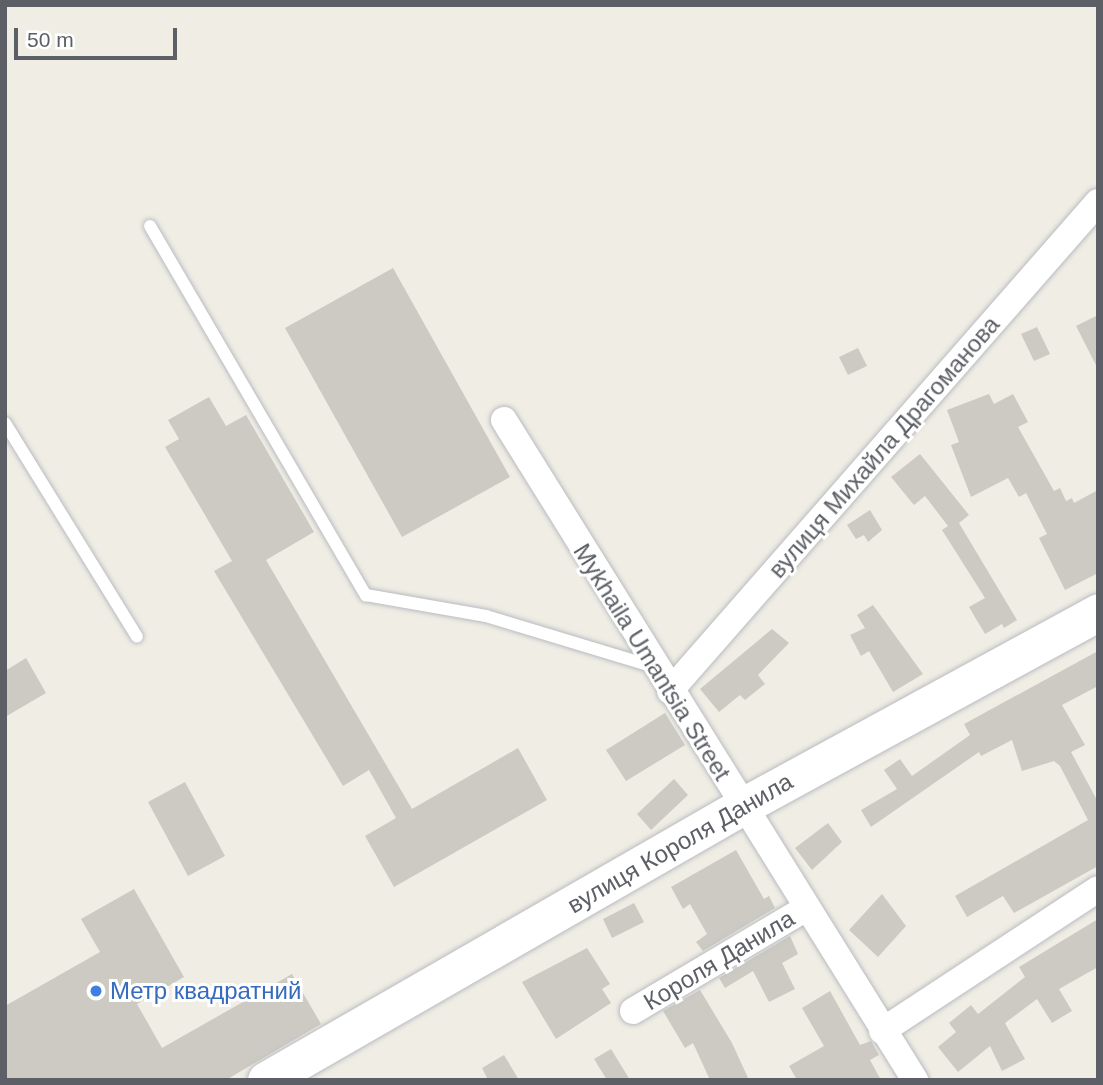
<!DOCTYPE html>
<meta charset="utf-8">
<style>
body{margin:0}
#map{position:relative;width:1103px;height:1085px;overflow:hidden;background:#efede4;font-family:Helvetica,sans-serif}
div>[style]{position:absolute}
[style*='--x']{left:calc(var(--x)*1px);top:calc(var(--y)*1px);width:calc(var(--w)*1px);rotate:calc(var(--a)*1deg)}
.building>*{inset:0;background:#cccac3}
.roads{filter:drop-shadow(0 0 2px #b9bcc1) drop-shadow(0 0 2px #b9bcc1)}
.service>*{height:12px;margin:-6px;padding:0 6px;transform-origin:6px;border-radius:6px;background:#fff}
.minor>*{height:26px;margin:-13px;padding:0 13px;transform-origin:13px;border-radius:13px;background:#fff}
.secondary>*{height:37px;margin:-18.5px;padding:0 18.5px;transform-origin:18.5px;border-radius:18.5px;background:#fff}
.dots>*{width:19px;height:19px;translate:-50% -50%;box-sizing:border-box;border:4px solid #fff;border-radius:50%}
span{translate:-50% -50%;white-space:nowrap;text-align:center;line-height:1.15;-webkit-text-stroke:6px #fff;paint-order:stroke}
.street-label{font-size:24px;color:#5c6066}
.shop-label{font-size:24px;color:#366cbe}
.left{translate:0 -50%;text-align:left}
.frame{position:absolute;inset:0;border:7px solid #5c6066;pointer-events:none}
.scale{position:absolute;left:14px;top:28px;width:163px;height:32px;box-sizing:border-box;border:4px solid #5c6066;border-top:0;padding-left:9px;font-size:21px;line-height:24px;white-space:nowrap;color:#5c6066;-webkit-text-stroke:5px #fff;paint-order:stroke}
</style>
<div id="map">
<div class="building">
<i style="clip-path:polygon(393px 268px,510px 477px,402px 537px,285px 328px)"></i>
<i style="clip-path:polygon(1098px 315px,1098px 369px,1076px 326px)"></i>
<i style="clip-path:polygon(1037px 327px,1050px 354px,1034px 361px,1021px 334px)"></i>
<i style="clip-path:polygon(858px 348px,867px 366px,848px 375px,839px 357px)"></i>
<i style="clip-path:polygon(989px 394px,994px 404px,1013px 394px,1028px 422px,1018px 427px,1054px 491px,1060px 488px,1066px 501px,1072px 498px,1074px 503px,1098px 490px,1098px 573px,1065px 590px,1039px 538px,1047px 534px,1026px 493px,1019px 497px,1008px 478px,971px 497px,951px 445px,959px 442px,947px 410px)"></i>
<i style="clip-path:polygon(209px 397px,226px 426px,246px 415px,314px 532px,266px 560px,412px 809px,518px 748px,547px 800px,394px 887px,365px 836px,396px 818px,369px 770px,343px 786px,214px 571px,232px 561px,165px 447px,179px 439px,168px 420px)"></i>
<i style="clip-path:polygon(920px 454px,969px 515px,959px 523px,1017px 620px,1004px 628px,1002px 624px,985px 634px,969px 607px,985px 598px,942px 530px,948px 526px,925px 496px,914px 505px,891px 477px)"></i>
<i style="clip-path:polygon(870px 510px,882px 530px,868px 542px,864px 535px,856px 539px,847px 525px)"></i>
<i style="clip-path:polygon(873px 605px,923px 674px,893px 692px,869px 651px,861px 656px,850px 635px,865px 628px,857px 615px)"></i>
<i style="clip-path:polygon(772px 629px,789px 643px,758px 675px,765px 684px,745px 700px,740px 695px,719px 712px,700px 689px)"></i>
<i style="clip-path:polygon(1098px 651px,1098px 686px,1062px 705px,1085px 745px,1071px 752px,1098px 802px,1098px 866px,1014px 913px,1003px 896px,967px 917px,955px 896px,1088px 820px,1060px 766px,1054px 761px,1022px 771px,1012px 740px,981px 756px,979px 752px,871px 827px,861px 810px,897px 789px,884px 770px,900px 759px,912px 776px,970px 735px,964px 724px)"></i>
<i style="clip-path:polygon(26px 658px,46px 693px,5px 717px,5px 671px)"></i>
<i style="clip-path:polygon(665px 713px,685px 745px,626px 781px,606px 750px)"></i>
<i style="clip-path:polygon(674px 779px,688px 795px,651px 830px,637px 814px)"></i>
<i style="clip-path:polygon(185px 782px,225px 856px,188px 876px,148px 802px)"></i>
<i style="clip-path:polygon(828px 823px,842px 842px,812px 870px,795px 848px)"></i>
<i style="clip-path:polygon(736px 850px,764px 899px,769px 896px,775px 908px,703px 951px,696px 942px,707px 934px,690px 904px,683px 909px,671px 887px)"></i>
<i style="clip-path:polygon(134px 889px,184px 977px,137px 1004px,162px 1048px,292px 974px,321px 1024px,226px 1080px,5px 1080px,5px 1006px,100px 952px,81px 919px)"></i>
<i style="clip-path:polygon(882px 894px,906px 926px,878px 957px,849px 930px)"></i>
<i style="clip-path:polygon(634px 903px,644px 922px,612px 938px,603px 919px)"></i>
<i style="clip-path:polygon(1098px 919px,1098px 967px,1059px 989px,1072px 1011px,1052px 1023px,1037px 999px,1005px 1023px,1025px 1059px,1002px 1071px,990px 1046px,958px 1072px,938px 1047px,956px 1032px,949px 1023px,971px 1005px,978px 1014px,1025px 977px,1019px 967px)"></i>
<i style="clip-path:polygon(790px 936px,798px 954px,782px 963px,795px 989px,769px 1002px,753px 971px,725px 988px,719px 978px)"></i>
<i style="clip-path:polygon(587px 948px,610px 984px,602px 989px,611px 1003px,556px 1039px,522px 982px)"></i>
<i style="clip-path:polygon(700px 990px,732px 1043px,749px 1080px,710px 1080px,693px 1043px,685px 1048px,663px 1011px)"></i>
<i style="clip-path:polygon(830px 991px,860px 1045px,871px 1041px,879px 1055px,870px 1060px,881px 1080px,797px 1080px,789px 1066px,824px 1046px,802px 1008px)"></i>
<i style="clip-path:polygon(611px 1049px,630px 1080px,607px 1080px,594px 1059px)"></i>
<i style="clip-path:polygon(504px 1055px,519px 1080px,488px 1080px,482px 1068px)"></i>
</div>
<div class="roads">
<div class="service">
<i style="--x:150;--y:226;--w:428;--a:59.7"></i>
<i style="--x:366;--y:595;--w:122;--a:9.9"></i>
<i style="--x:486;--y:616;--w:177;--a:16.8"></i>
<i style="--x:5;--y:423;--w:251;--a:58.3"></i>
</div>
<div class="minor">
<i style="--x:504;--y:420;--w:778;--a:58.09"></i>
<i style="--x:670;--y:691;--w:650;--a:-48.81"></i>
<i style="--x:633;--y:1011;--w:200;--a:-30.7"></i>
<i style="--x:882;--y:1031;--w:258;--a:-33.3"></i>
</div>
<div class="secondary">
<i style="--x:266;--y:1080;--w:548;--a:-29.89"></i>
<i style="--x:741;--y:807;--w:407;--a:-28.6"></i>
</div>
</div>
<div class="dots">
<i style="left:96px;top:991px;background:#3f7fe0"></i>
</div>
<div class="street-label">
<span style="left:884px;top:447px;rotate:-49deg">вулиця Михайла Драгоманова</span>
<span style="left:652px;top:662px;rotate:58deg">Mykhaila Umantsia Street</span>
<span style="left:680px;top:843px;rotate:-30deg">вулиця Короля Данила</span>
<span style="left:719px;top:960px;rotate:-31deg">Короля Данила</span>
</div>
<div class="shop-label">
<span class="left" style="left:110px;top:991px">Метр квадратний</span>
</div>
<div class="frame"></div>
<div class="scale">50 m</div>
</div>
